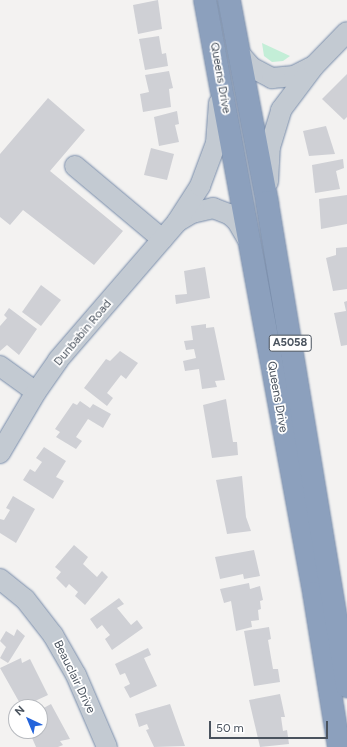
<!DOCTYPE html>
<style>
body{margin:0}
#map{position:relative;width:347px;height:747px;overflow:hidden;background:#f3f2f1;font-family:Figtree,sans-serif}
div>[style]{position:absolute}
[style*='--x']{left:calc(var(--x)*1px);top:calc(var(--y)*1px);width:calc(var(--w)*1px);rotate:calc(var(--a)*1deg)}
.green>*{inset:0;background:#c3eed7}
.building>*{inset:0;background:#cfd0d5}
.roads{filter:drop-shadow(0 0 1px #778ba9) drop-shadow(0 0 1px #778ba9)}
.minor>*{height:20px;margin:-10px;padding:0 10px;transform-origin:10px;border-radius:10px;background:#c3cad2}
.highway>*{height:22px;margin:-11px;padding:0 11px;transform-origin:11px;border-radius:11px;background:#8ca0bd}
span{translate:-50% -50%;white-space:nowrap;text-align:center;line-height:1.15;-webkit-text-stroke:3.5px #fff;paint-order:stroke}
.shield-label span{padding:1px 3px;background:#fff;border:1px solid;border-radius:3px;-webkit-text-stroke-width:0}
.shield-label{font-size:11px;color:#4a535e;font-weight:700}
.street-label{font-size:12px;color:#4a535e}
.north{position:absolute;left:8px;top:699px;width:40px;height:40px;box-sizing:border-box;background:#fff;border:1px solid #b7babf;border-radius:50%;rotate:316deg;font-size:11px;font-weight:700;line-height:16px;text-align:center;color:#4a535e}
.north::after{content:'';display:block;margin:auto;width:14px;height:18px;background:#2464db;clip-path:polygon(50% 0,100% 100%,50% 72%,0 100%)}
.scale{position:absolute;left:209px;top:721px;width:119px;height:18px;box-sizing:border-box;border:2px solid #4a535e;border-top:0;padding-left:5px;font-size:12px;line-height:14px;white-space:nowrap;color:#4a535e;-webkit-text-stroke:3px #fff;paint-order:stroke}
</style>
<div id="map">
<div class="green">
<i style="clip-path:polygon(262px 43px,290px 56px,283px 61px,272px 62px,264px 56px)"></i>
</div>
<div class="building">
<i style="clip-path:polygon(158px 0,162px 29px,138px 34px,133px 5px)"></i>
<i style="clip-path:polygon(159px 36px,162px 54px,166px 53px,168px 66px,145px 70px,139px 39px)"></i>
<i style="clip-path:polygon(169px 71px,173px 88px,169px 89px,171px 107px,143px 112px,140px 94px,149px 92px,145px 75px)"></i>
<i style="clip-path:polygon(347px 74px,347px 117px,344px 120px,322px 99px)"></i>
<i style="clip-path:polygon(48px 98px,85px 130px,50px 171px,123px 231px,94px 265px,23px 210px,10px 225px,0 217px,0 154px)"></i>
<i style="clip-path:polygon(177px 111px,179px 124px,175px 125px,179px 142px,159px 146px,154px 117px)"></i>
<i style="clip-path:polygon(326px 126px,335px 154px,309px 156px,303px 131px)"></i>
<i style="clip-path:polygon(151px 148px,174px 154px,167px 180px,144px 175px)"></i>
<i style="clip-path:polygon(343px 159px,344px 168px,336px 171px,340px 189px,315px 193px,312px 165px)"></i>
<i style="clip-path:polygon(347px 195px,347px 224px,321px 229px,319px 199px)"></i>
<i style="clip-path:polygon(347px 247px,347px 289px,333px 291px,326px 258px,336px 255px,336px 248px)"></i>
<i style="clip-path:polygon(205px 267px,210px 298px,176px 304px,175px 295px,187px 294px,184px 271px)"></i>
<i style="clip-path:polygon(41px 285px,61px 300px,41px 326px,22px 312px)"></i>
<i style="clip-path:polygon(347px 301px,347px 345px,341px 346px,334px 313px,346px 311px,344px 302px)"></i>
<i style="clip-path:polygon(9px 308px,37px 329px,19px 355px,7px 345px,0 351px,0 326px,7px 318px,4px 315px)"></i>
<i style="clip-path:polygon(206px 324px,206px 328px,214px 327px,225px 380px,215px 381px,217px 387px,202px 389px,199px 369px,185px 371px,183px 361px,196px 358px,194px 349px,186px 350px,184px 341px,193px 340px,191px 326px)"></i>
<i style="clip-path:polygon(120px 351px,138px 363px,126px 379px,121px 375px,107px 393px,113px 398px,107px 406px,84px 388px,106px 359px,110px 361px)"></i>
<i style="clip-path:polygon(226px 399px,233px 442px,237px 442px,238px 455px,212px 458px,203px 405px)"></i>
<i style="clip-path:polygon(80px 401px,90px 408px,93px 404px,111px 414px,103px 428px,88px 419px,76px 437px,82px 441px,76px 449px,56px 437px,60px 432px,55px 429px,73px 403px,77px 405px)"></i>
<i style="clip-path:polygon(44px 447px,66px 461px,56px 477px,64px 481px,53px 499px,23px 480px,30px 469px,35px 472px,42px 462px,36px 458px)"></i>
<i style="clip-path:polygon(242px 476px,246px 517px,251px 531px,227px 534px,216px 480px)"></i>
<i style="clip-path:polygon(13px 496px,35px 509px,16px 543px,0 533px,0 519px,4px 520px,10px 510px,6px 508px)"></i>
<i style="clip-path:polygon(74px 545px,88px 557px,83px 564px,97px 577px,102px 571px,108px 577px,85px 605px,75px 596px,78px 592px,69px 584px,66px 588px,56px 578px,61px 572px,55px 567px)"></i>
<i style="clip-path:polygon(254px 550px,260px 576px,244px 579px,243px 574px,220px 579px,215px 557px)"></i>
<i style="clip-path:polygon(249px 583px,250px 589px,260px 586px,263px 600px,260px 601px,261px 609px,258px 610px,259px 620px,251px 621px,252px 627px,236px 631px,231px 601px,224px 603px,220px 589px)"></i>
<i style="clip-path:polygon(119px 598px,124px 604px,117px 608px,131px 625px,137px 620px,143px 628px,112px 650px,105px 639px,110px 635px,102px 625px,97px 629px,90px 619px)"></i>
<i style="clip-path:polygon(269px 627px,271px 639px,268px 640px,273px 669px,278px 669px,280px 682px,254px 686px,244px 631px)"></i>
<i style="clip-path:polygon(17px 629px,25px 636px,8px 663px,0 658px,6px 647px,0 641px,6px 631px,14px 636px)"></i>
<i style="clip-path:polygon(148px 648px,151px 655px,144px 658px,157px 686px,130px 698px,124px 687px,130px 684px,125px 673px,120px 675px,115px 664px)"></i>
<i style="clip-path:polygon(21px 658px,22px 663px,30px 659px,48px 695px,22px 707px,0 668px)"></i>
<i style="clip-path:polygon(280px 694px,285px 717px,281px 717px,283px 731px,287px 730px,289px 744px,260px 747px,249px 700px)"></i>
<i style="clip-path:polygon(51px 704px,70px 739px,60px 741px,63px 745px,58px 747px,36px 747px,29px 731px,40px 731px,40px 710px)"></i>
<i style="clip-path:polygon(170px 704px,185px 746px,154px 747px,146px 730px,149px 729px,147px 724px,139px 727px,135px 714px)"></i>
</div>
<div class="roads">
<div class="minor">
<i style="--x:239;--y:53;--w:18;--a:49"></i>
<i style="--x:251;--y:67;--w:24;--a:28"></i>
<i style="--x:272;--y:78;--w:22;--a:-5"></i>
<i style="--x:294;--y:76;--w:20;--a:-27"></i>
<i style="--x:75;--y:166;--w:114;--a:40"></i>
<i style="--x:268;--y:182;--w:35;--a:-87"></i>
<i style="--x:270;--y:147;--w:39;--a:-73"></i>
<i style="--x:281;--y:110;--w:55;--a:-53.1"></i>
<i style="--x:314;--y:66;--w:47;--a:-45.9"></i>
<i style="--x:177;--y:222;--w:17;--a:-31"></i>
<i style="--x:192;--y:213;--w:22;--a:-13"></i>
<i style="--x:213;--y:208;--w:17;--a:21"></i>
<i style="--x:229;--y:214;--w:11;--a:41"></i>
<i style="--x:237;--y:221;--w:22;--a:60"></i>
<i style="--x:0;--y:366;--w:44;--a:35.8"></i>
<i style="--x:0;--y:453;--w:71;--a:-59.5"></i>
<i style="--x:36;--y:392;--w:39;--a:-55"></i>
<i style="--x:58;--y:360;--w:182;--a:-49.2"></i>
<i style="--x:177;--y:222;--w:43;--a:-57.4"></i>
<i style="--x:200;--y:186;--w:46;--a:-69.6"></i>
<i style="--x:216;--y:143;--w:40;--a:-85.7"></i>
<i style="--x:0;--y:579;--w:32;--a:39"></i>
<i style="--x:25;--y:599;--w:46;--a:52.1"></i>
<i style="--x:53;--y:635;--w:46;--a:60.1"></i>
<i style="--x:76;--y:675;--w:78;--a:66.7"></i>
</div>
<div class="highway">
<i style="--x:205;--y:0;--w:603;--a:79.58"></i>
<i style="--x:314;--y:593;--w:156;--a:80.8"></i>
<i style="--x:229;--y:0;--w:206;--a:79.3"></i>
<i style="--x:267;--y:202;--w:491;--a:80.6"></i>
</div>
</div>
<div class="shield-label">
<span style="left:290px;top:343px">A5058</span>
</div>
<div class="street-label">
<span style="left:220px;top:78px;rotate:80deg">Queens Drive</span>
<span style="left:83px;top:333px;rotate:-50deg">Dunbabin Road</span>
<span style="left:277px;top:397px;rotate:80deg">Queens Drive</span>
<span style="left:74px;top:677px;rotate:64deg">Beauclair Drive</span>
</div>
<div class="north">N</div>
<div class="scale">50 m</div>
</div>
